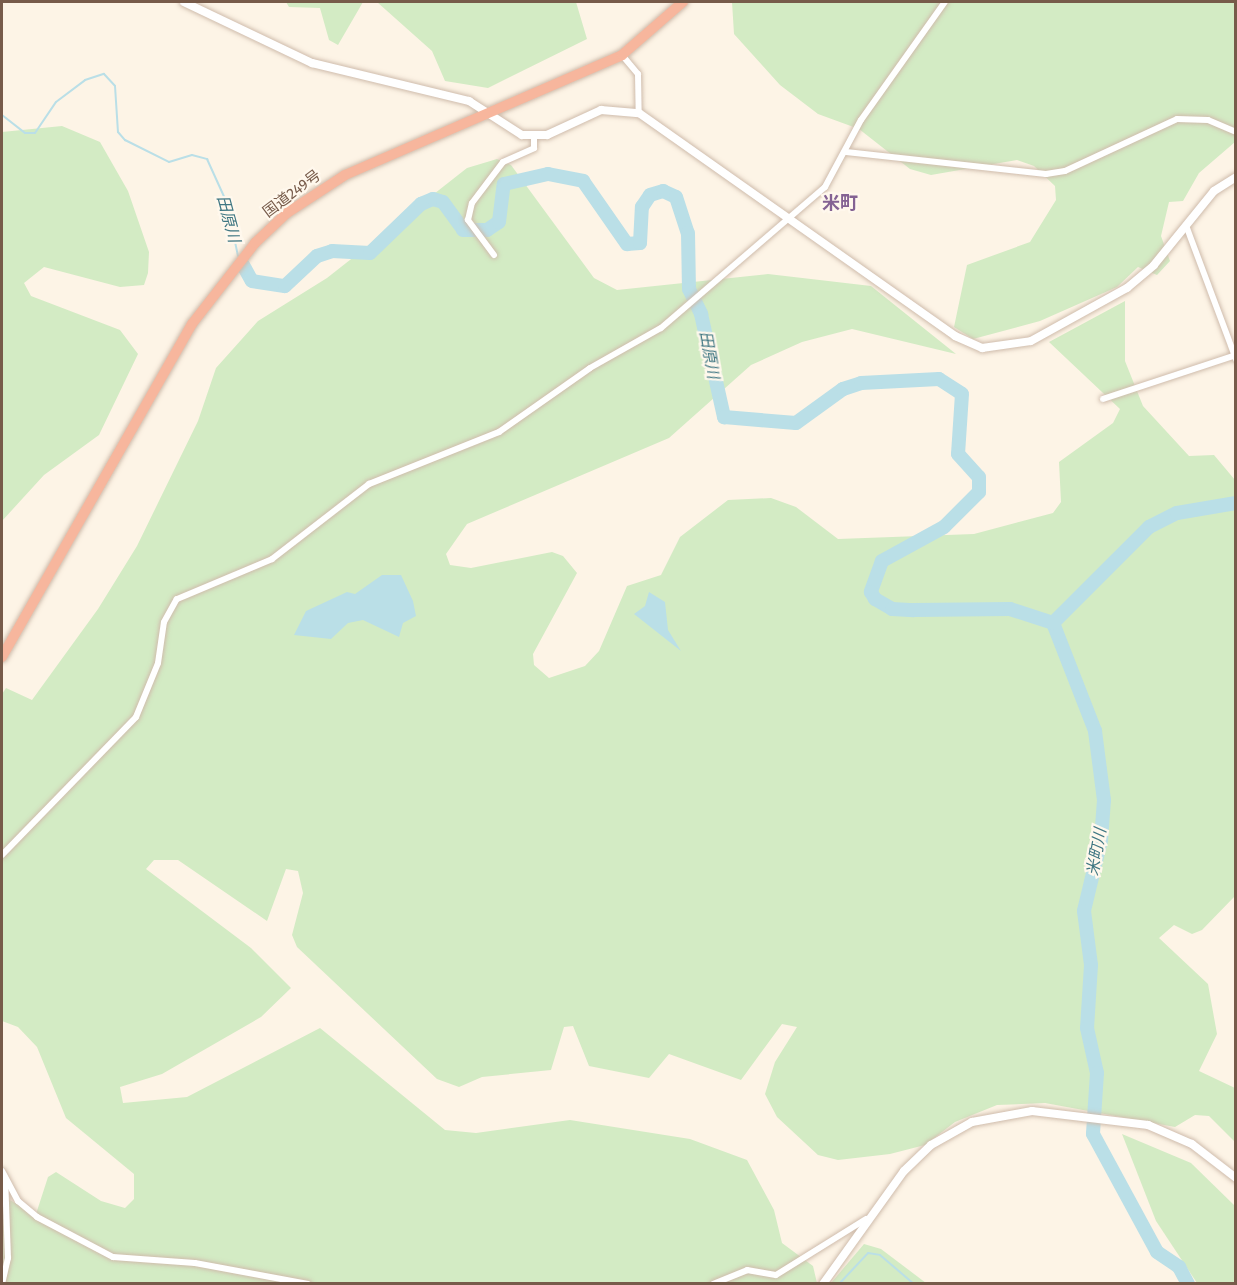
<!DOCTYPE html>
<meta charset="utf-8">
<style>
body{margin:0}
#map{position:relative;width:1237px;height:1285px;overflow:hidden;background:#fdf4e6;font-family:"Fira Sans","Noto Sans JP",sans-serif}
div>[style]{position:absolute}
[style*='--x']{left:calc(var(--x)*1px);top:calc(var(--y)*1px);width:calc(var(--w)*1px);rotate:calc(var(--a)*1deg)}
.green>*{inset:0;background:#d3ebc4}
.water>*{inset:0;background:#badfe7}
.stream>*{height:2px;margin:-1px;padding:0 1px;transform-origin:1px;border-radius:1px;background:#badfe7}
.river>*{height:14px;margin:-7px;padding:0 7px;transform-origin:7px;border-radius:7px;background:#badfe7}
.roads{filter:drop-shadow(0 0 2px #cfbcac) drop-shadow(0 0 2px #cfbcac)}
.street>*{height:6px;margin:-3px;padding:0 3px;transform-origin:3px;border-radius:3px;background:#fff}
.secondary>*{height:8px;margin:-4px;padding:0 4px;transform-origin:4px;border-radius:4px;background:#fff}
.highway>*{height:10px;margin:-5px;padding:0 5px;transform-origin:5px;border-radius:5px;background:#f7b69d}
span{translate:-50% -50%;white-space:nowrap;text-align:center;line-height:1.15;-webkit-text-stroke:4.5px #fff8ed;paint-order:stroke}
.street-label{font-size:15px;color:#775b4a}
.water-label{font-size:16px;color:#407783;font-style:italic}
.quarter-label{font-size:18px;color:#846293;font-weight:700}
.frame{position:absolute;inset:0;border:3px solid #775b4a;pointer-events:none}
</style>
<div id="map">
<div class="green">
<i style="clip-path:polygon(286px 2px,363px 2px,338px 45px,329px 40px,320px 8px,289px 7px)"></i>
<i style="clip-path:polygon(377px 2px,576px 2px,587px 39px,488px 88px,445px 81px,432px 51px)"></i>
<i style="clip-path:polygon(732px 2px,1235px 2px,1235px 142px,1199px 173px,1183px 201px,1169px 202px,1161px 236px,1170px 261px,1157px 275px,1138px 267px,1117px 287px,1040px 321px,973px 339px,954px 327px,967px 265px,1030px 242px,1056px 200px,1055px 186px,1034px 166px,1017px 160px,931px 175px,910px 169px,859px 129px,818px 114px,780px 85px,734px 34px)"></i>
<i style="clip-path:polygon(62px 126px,100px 142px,128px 191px,149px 252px,148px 273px,144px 285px,120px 287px,44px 267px,24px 283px,31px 296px,120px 330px,138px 354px,99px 435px,44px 475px,2px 521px,2px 132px)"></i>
<i style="clip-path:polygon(497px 159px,511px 165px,594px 278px,617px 290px,768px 274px,871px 286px,956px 354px,852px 329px,802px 342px,751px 365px,669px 438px,467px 524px,446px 554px,450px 565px,471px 568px,552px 552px,563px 556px,577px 573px,533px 654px,534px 665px,549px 678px,585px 666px,599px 651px,627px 586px,661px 575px,680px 537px,728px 500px,771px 498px,796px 507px,838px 539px,974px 534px,1053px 513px,1061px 502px,1059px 462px,1113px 423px,1120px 409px,1049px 342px,1125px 301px,1125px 361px,1143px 406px,1189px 456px,1214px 455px,1235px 480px,1235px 896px,1202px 930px,1192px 934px,1174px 925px,1159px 938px,1208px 984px,1217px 1034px,1199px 1071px,1235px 1088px,1235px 1142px,1209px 1116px,1195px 1115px,1175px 1127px,1045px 1103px,997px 1105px,955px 1122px,925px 1145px,890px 1154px,838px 1160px,818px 1155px,777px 1117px,765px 1094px,775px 1062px,797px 1027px,782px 1024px,741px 1080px,669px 1054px,649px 1078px,589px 1066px,573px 1026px,564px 1027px,551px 1070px,482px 1077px,459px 1087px,437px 1079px,297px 947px,292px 935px,303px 893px,298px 871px,286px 869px,267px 921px,178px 860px,154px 860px,146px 869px,251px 948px,291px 988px,261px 1017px,162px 1074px,120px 1087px,123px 1103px,187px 1097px,320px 1028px,445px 1130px,476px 1133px,570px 1120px,690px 1139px,747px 1160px,774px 1210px,782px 1243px,813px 1266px,817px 1283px,2px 1283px,2px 1196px,36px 1214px,48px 1177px,56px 1172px,101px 1201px,125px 1208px,134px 1199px,134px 1174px,66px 1118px,37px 1047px,18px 1027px,2px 1021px,2px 694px,6px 688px,32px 700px,98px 609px,137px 546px,198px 421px,216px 368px,258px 321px,327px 278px,467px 168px)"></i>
<i style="clip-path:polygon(1122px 1134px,1191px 1163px,1235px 1206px,1235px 1283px,1197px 1283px,1156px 1221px)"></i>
<i style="clip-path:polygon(864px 1244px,881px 1249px,926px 1283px,831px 1283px)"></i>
</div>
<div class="water">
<i style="clip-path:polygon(382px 575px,401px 575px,413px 601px,416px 616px,403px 623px,399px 637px,363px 620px,348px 623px,331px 639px,294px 635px,306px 611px,347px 592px,355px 594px)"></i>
<i style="clip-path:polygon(649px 592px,665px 602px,668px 630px,681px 651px,634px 614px,645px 606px)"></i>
</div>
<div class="stream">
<i style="--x:2;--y:115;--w:29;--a:38"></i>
<i style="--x:25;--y:133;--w:10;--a:0"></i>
<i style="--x:35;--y:133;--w:37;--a:-56"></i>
<i style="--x:56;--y:102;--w:36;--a:-37"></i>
<i style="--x:85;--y:80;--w:20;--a:-18"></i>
<i style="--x:104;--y:74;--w:16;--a:47"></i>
<i style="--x:115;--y:86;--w:46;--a:86.3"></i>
<i style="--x:118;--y:132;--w:11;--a:49"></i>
<i style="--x:125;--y:140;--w:49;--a:26.6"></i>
<i style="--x:169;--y:162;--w:24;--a:-17"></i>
<i style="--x:192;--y:155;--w:16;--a:15"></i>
<i style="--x:207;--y:159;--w:48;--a:65.6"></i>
<i style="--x:227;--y:203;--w:54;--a:78.3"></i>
<i style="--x:839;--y:1284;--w:42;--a:-46.9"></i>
<i style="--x:868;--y:1253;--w:12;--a:9"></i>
<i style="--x:880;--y:1255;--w:45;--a:40.5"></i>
</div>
<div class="river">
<i style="--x:243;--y:265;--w:18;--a:61"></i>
<i style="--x:252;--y:281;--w:33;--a:9"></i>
<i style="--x:285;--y:286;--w:44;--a:-43.2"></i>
<i style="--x:317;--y:256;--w:16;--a:-18"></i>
<i style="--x:332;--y:251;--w:38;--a:3"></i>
<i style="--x:370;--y:253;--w:71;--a:-43.9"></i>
<i style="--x:421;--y:204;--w:13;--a:-23"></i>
<i style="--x:433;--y:199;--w:10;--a:17"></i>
<i style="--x:443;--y:202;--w:34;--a:54"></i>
<i style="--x:463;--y:230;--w:24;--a:0"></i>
<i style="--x:487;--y:230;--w:14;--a:-34"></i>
<i style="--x:499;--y:222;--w:38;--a:-83"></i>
<i style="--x:504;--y:184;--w:45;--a:-12.8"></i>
<i style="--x:548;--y:174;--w:36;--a:11"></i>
<i style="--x:583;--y:181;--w:77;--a:55.1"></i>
<i style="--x:627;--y:244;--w:13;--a:-4"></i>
<i style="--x:640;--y:243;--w:36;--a:-87"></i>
<i style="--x:642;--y:207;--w:14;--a:-56"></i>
<i style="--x:650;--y:195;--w:14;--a:-17"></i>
<i style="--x:663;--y:191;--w:14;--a:25"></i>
<i style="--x:676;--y:197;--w:38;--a:72"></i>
<i style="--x:688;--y:233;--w:56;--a:89"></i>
<i style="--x:689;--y:289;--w:28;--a:64"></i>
<i style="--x:701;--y:314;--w:106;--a:77.4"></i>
<i style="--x:724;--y:417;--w:72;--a:4.8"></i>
<i style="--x:796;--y:423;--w:58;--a:-35.9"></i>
<i style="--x:843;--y:389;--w:19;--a:-18"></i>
<i style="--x:861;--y:383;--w:78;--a:-2.9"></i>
<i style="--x:939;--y:379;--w:27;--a:33"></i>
<i style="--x:962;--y:394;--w:60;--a:93.8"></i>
<i style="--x:958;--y:454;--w:31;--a:48"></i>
<i style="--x:979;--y:477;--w:15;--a:90"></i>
<i style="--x:979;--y:492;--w:49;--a:135"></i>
<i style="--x:944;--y:527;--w:71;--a:151.3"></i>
<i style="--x:882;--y:561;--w:33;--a:110"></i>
<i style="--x:871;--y:592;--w:8;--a:60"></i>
<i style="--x:875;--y:599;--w:20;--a:30"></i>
<i style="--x:892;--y:609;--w:22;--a:3"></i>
<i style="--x:914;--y:610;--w:96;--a:-0.6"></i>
<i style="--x:1010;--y:609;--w:45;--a:18"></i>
<i style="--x:1053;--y:623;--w:116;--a:68.7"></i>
<i style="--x:1095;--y:731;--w:70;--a:82.6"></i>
<i style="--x:1104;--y:800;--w:40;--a:94.3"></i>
<i style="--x:1101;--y:840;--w:73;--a:103.5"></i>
<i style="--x:1084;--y:911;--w:54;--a:82.6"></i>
<i style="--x:1091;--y:965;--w:63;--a:93.6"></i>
<i style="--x:1087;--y:1028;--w:46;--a:77.5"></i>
<i style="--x:1097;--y:1073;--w:61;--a:93.8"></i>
<i style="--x:1093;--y:1134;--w:134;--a:61.5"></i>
<i style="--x:1157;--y:1252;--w:27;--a:34"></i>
<i style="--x:1179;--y:1267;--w:19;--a:62"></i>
<i style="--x:1053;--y:623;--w:136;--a:-45"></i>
<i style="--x:1149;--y:527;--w:31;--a:-27"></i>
<i style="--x:1177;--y:513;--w:60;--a:-9.6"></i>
</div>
<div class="roads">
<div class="street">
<i style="--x:622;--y:55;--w:25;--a:50"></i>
<i style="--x:638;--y:74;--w:39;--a:89"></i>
<i style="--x:846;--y:152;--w:201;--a:6.3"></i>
<i style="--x:1046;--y:174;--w:19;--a:-9"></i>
<i style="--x:1065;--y:171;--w:123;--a:-24.9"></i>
<i style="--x:1177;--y:119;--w:31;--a:2"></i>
<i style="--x:1208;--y:120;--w:30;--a:23"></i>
<i style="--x:1187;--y:228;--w:140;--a:69.5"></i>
<i style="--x:494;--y:255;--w:44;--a:-126.6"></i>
<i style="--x:468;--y:220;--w:17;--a:-77"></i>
<i style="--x:472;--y:203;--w:51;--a:-52.9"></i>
<i style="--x:503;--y:162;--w:34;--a:-24"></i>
<i style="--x:534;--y:148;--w:11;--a:-90"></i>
<i style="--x:1103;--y:399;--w:140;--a:-18.3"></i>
<i style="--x:2;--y:855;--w:192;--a:-45.8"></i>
<i style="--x:136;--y:717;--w:58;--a:-67.8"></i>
<i style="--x:158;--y:663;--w:41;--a:-81.7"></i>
<i style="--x:164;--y:622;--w:26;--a:-61"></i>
<i style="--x:177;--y:599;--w:103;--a:-22.8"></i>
<i style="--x:272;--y:559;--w:123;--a:-37.7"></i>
<i style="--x:369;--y:484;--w:140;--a:-21.8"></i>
<i style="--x:499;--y:432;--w:111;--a:-35.1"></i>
<i style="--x:590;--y:368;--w:81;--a:-29.4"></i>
<i style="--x:661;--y:328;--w:216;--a:-40.7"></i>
<i style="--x:825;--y:187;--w:76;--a:-61.8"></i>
<i style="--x:861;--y:120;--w:145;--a:-54.6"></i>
<i style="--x:2;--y:1171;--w:34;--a:62"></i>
<i style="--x:18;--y:1201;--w:25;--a:40"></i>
<i style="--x:37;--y:1217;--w:86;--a:27.8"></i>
<i style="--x:113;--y:1257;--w:82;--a:4.2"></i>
<i style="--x:195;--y:1263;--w:115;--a:10.5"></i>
<i style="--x:2;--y:1284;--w:27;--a:-77"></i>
<i style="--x:8;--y:1258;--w:80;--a:-92.1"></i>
<i style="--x:713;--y:1284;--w:37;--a:-22"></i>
<i style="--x:747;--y:1270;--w:29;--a:10"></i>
<i style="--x:776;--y:1275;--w:106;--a:-31.9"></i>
</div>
<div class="secondary">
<i style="--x:184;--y:2;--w:142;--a:25.5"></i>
<i style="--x:312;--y:63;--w:162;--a:13.6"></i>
<i style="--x:469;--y:101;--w:63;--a:32.7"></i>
<i style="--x:522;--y:135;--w:25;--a:0"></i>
<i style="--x:547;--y:135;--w:60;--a:-24.8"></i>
<i style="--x:601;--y:110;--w:38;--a:5"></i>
<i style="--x:639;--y:113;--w:387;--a:35.2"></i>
<i style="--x:955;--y:336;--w:30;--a:24"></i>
<i style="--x:982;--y:348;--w:49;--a:-8.1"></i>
<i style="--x:1031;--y:341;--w:110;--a:-28.9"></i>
<i style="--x:1127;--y:288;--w:35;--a:-40"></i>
<i style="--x:1154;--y:265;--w:95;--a:-51"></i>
<i style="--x:1214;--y:191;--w:26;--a:-32"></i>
<i style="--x:823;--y:1284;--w:139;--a:-54.4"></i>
<i style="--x:904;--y:1171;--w:37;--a:-44"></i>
<i style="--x:931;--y:1145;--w:47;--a:-29.3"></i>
<i style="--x:972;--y:1122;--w:61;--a:-10.4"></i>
<i style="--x:1032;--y:1111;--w:117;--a:6.9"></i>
<i style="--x:1148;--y:1125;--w:48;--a:23.4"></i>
<i style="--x:1192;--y:1144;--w:56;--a:37.7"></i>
</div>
<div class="highway">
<i style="--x:2;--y:657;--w:383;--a:-60.3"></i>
<i style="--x:192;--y:324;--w:103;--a:-52.1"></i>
<i style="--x:255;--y:243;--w:44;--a:-43.2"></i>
<i style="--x:287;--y:213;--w:69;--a:-33.2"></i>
<i style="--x:345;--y:175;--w:302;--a:-23.4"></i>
<i style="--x:622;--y:55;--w:81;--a:-41"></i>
</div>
</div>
<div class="street-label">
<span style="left:292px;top:194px;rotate:-37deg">国道249号</span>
</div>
<div class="water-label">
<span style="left:228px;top:219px;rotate:75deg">田原川</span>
<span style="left:709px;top:355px;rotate:80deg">田原川</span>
<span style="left:1097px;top:852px;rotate:-80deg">米町川</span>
</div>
<div class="quarter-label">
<span style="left:840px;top:203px">米町</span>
</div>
<div class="frame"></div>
</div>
